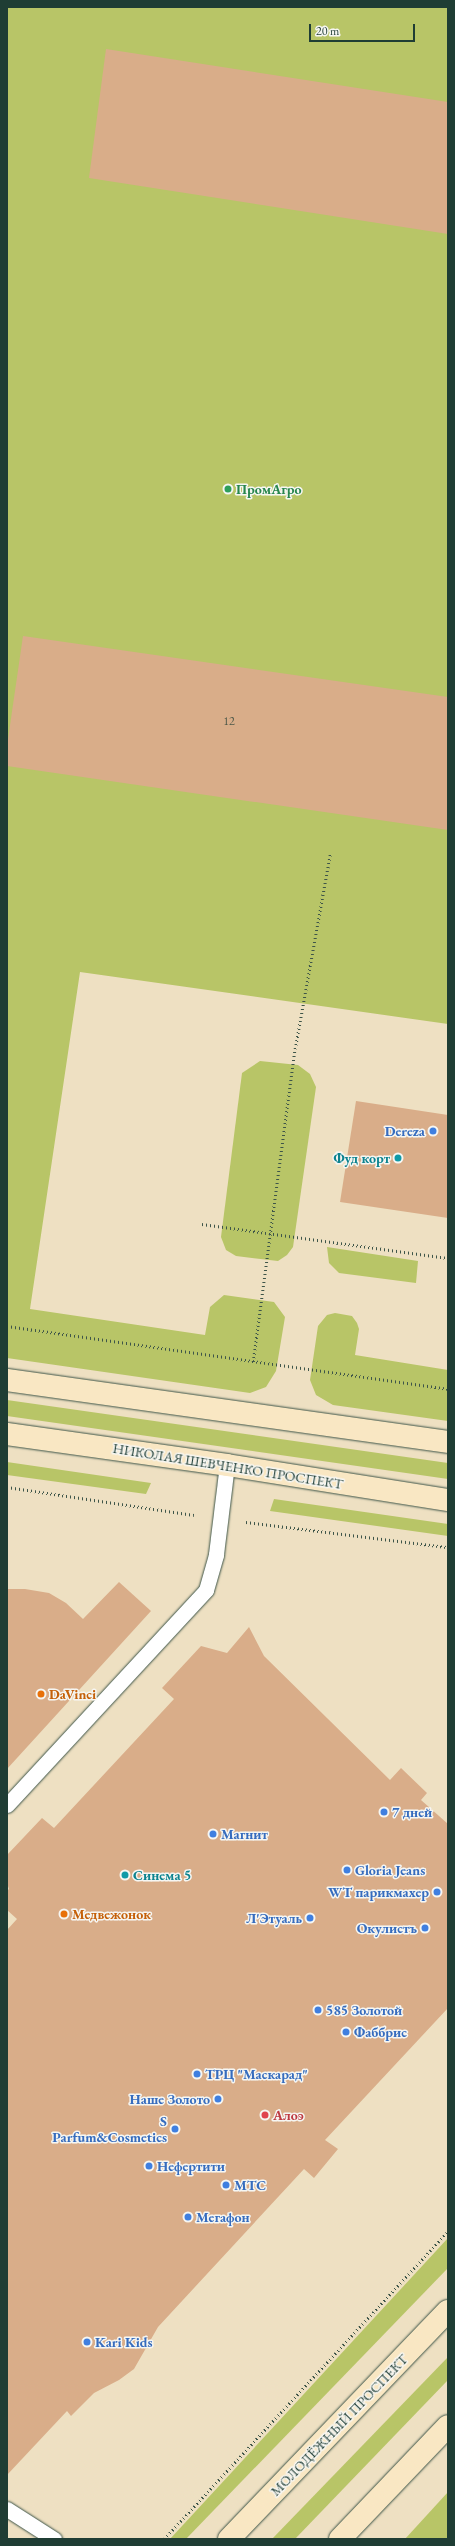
<!DOCTYPE html>
<meta charset="utf-8">
<style>
body{margin:0}
#map{position:relative;width:455px;height:2546px;overflow:hidden;background:#eee0c2;font-family:"EB Garamond",serif}
div>[style]{position:absolute}
[style*='--x']{left:calc(var(--x)*1px);top:calc(var(--y)*1px);width:calc(var(--w)*1px);rotate:calc(var(--a)*1deg)}
.green>*{inset:0;background:#b8c567}
.building>*{inset:0;background:#d9ad89}
.path>*{height:2.5px;margin-top:-1.25px;transform-origin:0;background:repeating-linear-gradient(90deg,#3e5549 0 1px,transparent 0 4px)}
.roads{filter:drop-shadow(0 0 1px #3e5549) drop-shadow(0 0 1px #3e5549)}
.service>*{height:15px;margin:-7.5px;padding:0 7.5px;transform-origin:7.5px;border-radius:7.5px;background:#fff}
.secondary>*{height:22px;margin:-11px;padding:0 11px;transform-origin:11px;border-radius:11px;background:#f9e7c3}
.dots>*{width:11px;height:11px;translate:-50% -50%;box-sizing:border-box;border:2px solid #f6f6f2;border-radius:50%}
span{translate:-50% -50%;white-space:nowrap;text-align:center;line-height:1.15;-webkit-text-stroke:3px #f6f6f2;paint-order:stroke}
.number-label{font-size:12px;color:#4e5949}
.number-label span{-webkit-text-stroke-width:0}
.leisure-label{font-size:14px;color:#27864d;font-weight:700}
.left{translate:0 -50%;text-align:left}
.shop-label{font-size:14px;color:#366cbe;font-weight:700}
.right{translate:-100% -50%;text-align:right}
.culture-label{font-size:14px;color:#0d838f;font-weight:700}
.street-label{font-size:14px;color:#1f3d34}
.food-label{font-size:14px;color:#c56008;font-weight:700}
.health-label{font-size:14px;color:#be3a42;font-weight:700}
.frame{position:absolute;inset:0;border:8px solid #1f3d34;pointer-events:none}
.scale{position:absolute;left:309px;top:24px;width:106px;height:18px;box-sizing:border-box;border:2px solid #1f3d34;border-top:0;padding-left:5px;font-size:12px;line-height:14px;white-space:nowrap;color:#1f3d34;-webkit-text-stroke:3px #f6f6f2;paint-order:stroke}
</style>
<div id="map">
<div class="green">
<i style="clip-path:polygon(7px 7px,448px 7px,448px 1024px,80px 972px,30px 1309px,205px 1335px,210px 1307px,224px 1295px,274px 1302px,285px 1317px,276px 1371px,266px 1387px,250px 1393px,7px 1358px)"></i>
<i style="clip-path:polygon(260px 1061px,298px 1065px,310px 1074px,316px 1087px,293px 1247px,287px 1255px,278px 1261px,236px 1256px,226px 1250px,221px 1237px,242px 1073px)"></i>
<i style="clip-path:polygon(327px 1247px,418px 1261px,416px 1283px,339px 1273px,329px 1263px)"></i>
<i style="clip-path:polygon(335px 1313px,352px 1316px,357px 1323px,359px 1329px,355px 1355px,448px 1370px,448px 1421px,333px 1405px,316px 1395px,310px 1380px,318px 1326px,327px 1315px)"></i>
<i style="clip-path:polygon(7px 1400px,448px 1463px,448px 1479px,7px 1416px)"></i>
<i style="clip-path:polygon(7px 1462px,151px 1483px,146px 1494px,7px 1475px)"></i>
<i style="clip-path:polygon(274px 1499px,448px 1524px,448px 1536px,270px 1511px)"></i>
<i style="clip-path:polygon(448px 2238px,448px 2268px,186px 2539px,170px 2539px)"></i>
<i style="clip-path:polygon(448px 2357px,448px 2380px,295px 2539px,272px 2539px)"></i>
<i style="clip-path:polygon(448px 2492px,448px 2539px,405px 2539px)"></i>
</div>
<div class="building">
<i style="clip-path:polygon(106px 49px,448px 102px,448px 234px,89px 178px)"></i>
<i style="clip-path:polygon(23px 636px,448px 697px,448px 830px,7px 766px,7px 746px)"></i>
<i style="clip-path:polygon(356px 1101px,448px 1115px,448px 1218px,340px 1202px)"></i>
<i style="clip-path:polygon(119px 1582px,151px 1611px,7px 1769px,7px 1589px,25px 1589px,49px 1593px,66px 1603px,83px 1619px)"></i>
<i style="clip-path:polygon(249px 1627px,264px 1656px,390px 1780px,401px 1768px,427px 1793px,421px 1800px,448px 1824px,448px 2008px,325px 2140px,338px 2149px,314px 2178px,304px 2169px,158px 2327px,134px 2369px,119px 2380px,94px 2393px,71px 2416px,67px 2411px,7px 2475px,7px 1930px,17px 1919px,7px 1910px,7px 1891px,9px 1889px,7px 1883px,7px 1855px,42px 1818px,54px 1828px,174px 1699px,162px 1688px,201px 1646px,227px 1653px)"></i>
</div>
<div class="path">
<i style="--x:202;--y:1224;--w:248;--a:7.9"></i>
<i style="--x:7;--y:1326;--w:445;--a:8.1"></i>
<i style="--x:253;--y:1362;--w:316;--a:-82.4"></i>
<i style="--x:295;--y:1049;--w:198;--a:-79.8"></i>
<i style="--x:7;--y:1487;--w:189;--a:8.5"></i>
<i style="--x:246;--y:1522;--w:204;--a:7.1"></i>
<i style="--x:164;--y:2539;--w:419;--a:-47.3"></i>
</div>
<div class="roads">
<div class="service">
<i style="--x:7;--y:1805;--w:293;--a:-47.2"></i>
<i style="--x:206;--y:1590;--w:37;--a:-74"></i>
<i style="--x:216;--y:1554;--w:90;--a:-83"></i>
<i style="--x:7;--y:2509;--w:56;--a:32.6"></i>
</div>
<div class="secondary">
<i style="--x:7;--y:1380;--w:445;--a:8"></i>
<i style="--x:7;--y:1434;--w:222;--a:8"></i>
<i style="--x:227;--y:1465;--w:224;--a:9"></i>
<i style="--x:229;--y:2539;--w:316;--a:-46.2"></i>
<i style="--x:340;--y:2539;--w:156;--a:-46.3"></i>
</div>
</div>
<div class="dots">
<i style="left:228px;top:489px;background:#2e9e5b"></i>
<i style="left:433px;top:1131px;background:#3f7fe0"></i>
<i style="left:398px;top:1158px;background:#0f9aa8"></i>
<i style="left:41px;top:1694px;background:#e8710a"></i>
<i style="left:384px;top:1812px;background:#3f7fe0"></i>
<i style="left:213px;top:1834px;background:#3f7fe0"></i>
<i style="left:347px;top:1870px;background:#3f7fe0"></i>
<i style="left:125px;top:1875px;background:#0f9aa8"></i>
<i style="left:437px;top:1892px;background:#3f7fe0"></i>
<i style="left:64px;top:1914px;background:#e8710a"></i>
<i style="left:310px;top:1918px;background:#3f7fe0"></i>
<i style="left:425px;top:1928px;background:#3f7fe0"></i>
<i style="left:318px;top:2010px;background:#3f7fe0"></i>
<i style="left:346px;top:2032px;background:#3f7fe0"></i>
<i style="left:197px;top:2074px;background:#3f7fe0"></i>
<i style="left:218px;top:2099px;background:#3f7fe0"></i>
<i style="left:265px;top:2115px;background:#e0444e"></i>
<i style="left:175px;top:2129px;background:#3f7fe0"></i>
<i style="left:149px;top:2166px;background:#3f7fe0"></i>
<i style="left:226px;top:2185px;background:#3f7fe0"></i>
<i style="left:188px;top:2217px;background:#3f7fe0"></i>
<i style="left:87px;top:2342px;background:#3f7fe0"></i>
</div>
<div class="number-label">
<span style="left:229px;top:722px">12</span>
</div>
<div class="leisure-label">
<span class="left" style="left:236px;top:489px">ПромАгро</span>
</div>
<div class="shop-label">
<span class="right" style="left:425px;top:1131px">Dereza</span>
<span class="left" style="left:392px;top:1812px">7 дней</span>
<span class="left" style="left:221px;top:1834px">Магнит</span>
<span class="left" style="left:355px;top:1870px">Gloria Jeans</span>
<span class="right" style="left:429px;top:1892px">WT парикмахер</span>
<span class="right" style="left:302px;top:1918px">Л'Этуаль</span>
<span class="right" style="left:417px;top:1928px">Окулистъ</span>
<span class="left" style="left:326px;top:2010px">585 Золотой</span>
<span class="left" style="left:354px;top:2032px">Фаббрис</span>
<span class="left" style="left:205px;top:2074px">ТРЦ "Маскарад"</span>
<span class="right" style="left:210px;top:2099px">Наше Золото</span>
<span class="right" style="left:167px;top:2129px">S<br>Parfum&amp;Cosmetics</span>
<span class="left" style="left:157px;top:2166px">Нефертити</span>
<span class="left" style="left:234px;top:2185px">МТС</span>
<span class="left" style="left:196px;top:2217px">Мегафон</span>
<span class="left" style="left:95px;top:2342px">Kari Kids</span>
</div>
<div class="culture-label">
<span class="right" style="left:390px;top:1158px">Фуд корт</span>
<span class="left" style="left:133px;top:1875px">Синема 5</span>
</div>
<div class="street-label">
<span style="left:228px;top:1466px;rotate:9deg">НИКОЛАЯ ШЕВЧЕНКО ПРОСПЕКТ</span>
<span style="left:339px;top:2425px;rotate:-46deg">МОЛОДЁЖНЫЙ ПРОСПЕКТ</span>
</div>
<div class="food-label">
<span class="left" style="left:49px;top:1694px">DaVinci</span>
<span class="left" style="left:72px;top:1914px">Медвежонок</span>
</div>
<div class="health-label">
<span class="left" style="left:273px;top:2115px">Алоэ</span>
</div>
<div class="frame"></div>
<div class="scale">20 m</div>
</div>
